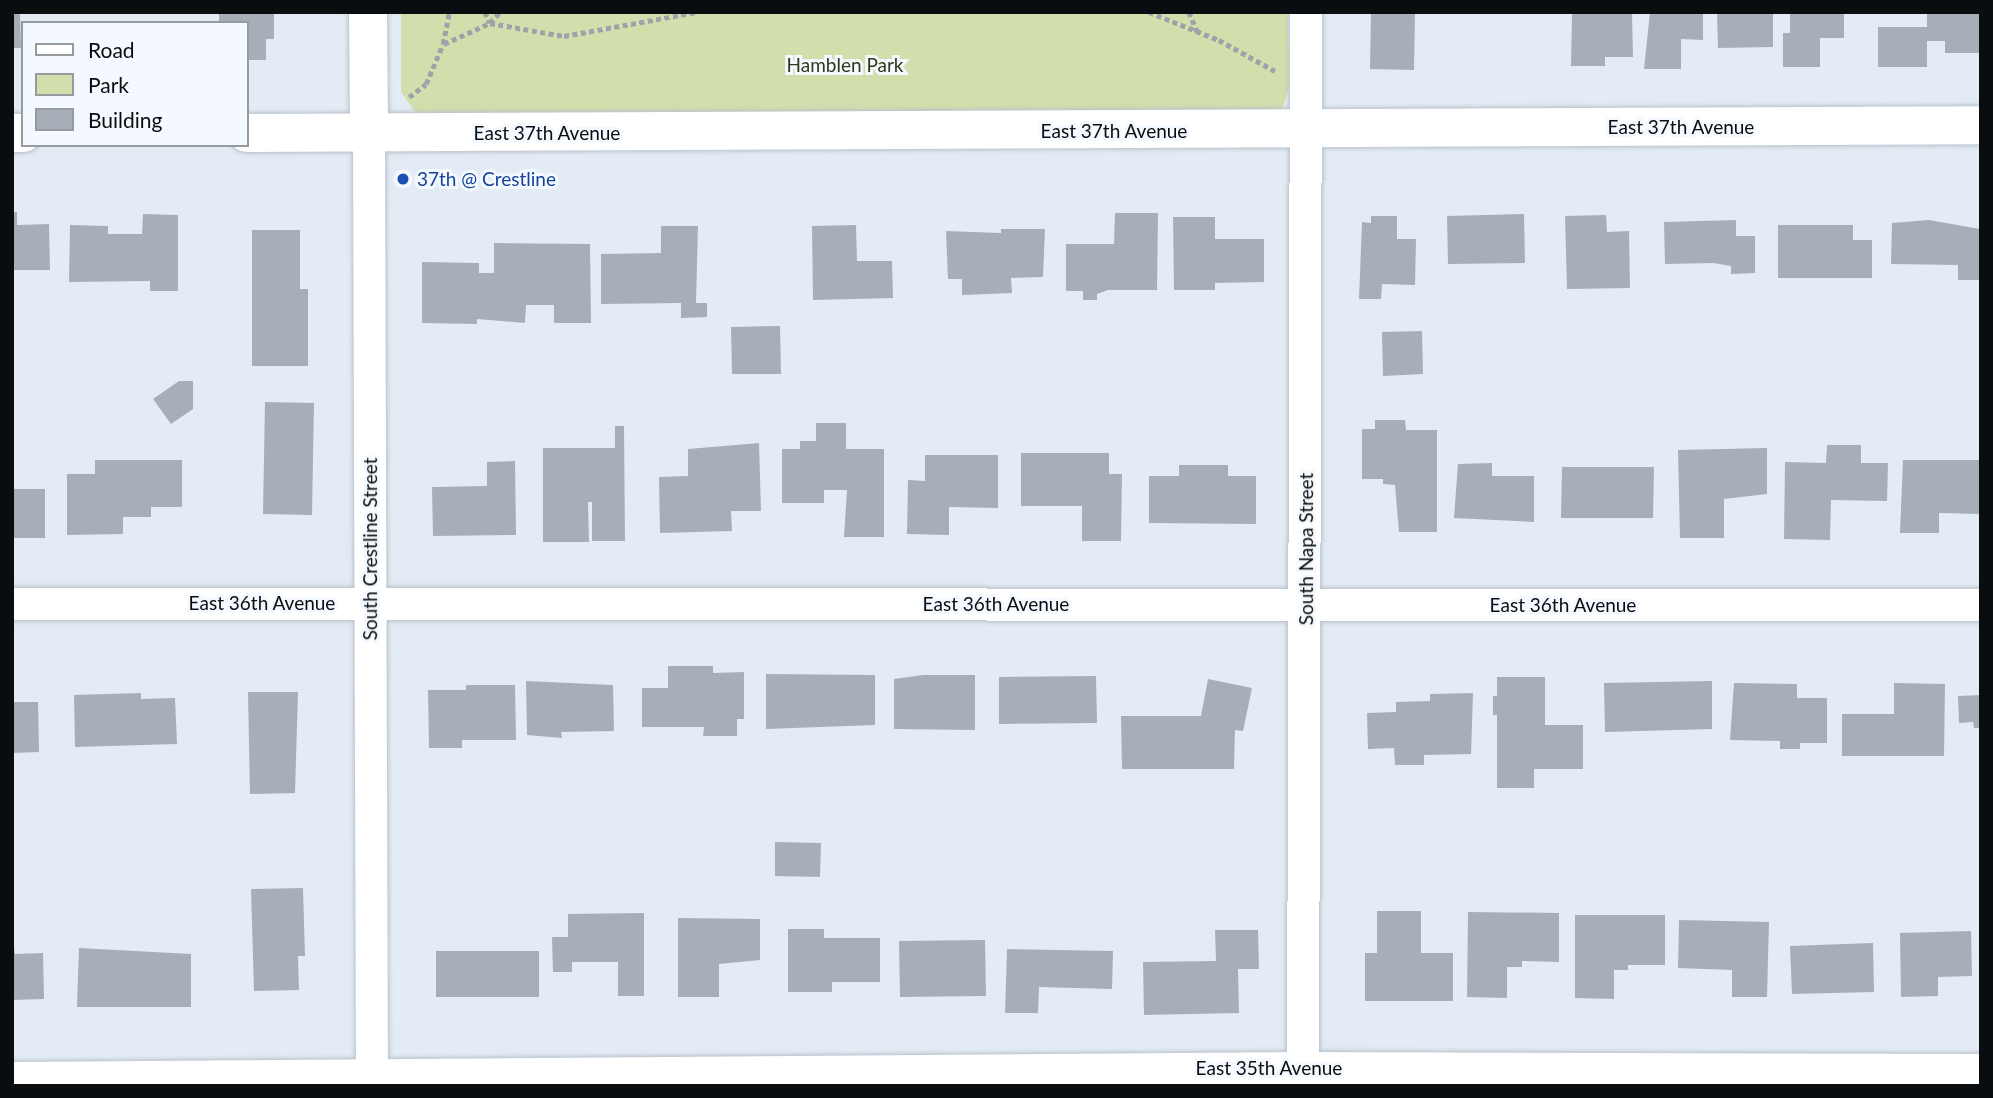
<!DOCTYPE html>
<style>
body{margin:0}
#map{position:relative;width:1993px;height:1098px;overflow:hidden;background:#e3ecf5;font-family:Lato,sans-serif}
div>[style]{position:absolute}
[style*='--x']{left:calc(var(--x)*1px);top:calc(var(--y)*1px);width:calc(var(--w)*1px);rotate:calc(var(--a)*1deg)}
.green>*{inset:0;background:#d2dfac}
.building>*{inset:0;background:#a6afb7}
.path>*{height:4.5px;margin-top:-2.25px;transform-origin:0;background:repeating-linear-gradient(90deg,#9ca3aa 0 5px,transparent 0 8.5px)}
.roads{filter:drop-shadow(0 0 2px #b9c2ca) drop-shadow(0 0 2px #b9c2ca)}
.street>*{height:32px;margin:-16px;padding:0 16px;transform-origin:16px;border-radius:16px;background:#fff}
.secondary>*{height:38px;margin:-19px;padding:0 19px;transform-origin:19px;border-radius:19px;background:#fff}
.dots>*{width:19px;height:19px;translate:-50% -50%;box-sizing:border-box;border:4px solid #f3f9fe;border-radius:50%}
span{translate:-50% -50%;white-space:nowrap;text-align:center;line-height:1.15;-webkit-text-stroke:6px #f3f9fe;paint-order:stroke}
.park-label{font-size:19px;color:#323917}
.street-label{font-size:19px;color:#0a0d10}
.transit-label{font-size:19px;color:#164399}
.left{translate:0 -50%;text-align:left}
.frame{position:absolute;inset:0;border:14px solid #0a0d10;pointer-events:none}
.legend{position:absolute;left:21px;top:21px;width:228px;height:126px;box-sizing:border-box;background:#f3f9fe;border:2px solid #969b9f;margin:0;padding:9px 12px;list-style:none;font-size:21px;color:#0a0d10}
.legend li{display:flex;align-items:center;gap:14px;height:35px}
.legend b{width:35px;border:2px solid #969b9f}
</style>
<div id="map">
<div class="green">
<i style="clip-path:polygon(401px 12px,1288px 12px,1289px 88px,1283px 107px,1276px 113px,416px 113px,401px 92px)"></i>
</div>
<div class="building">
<i style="clip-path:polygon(12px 12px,20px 12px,21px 48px,12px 48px)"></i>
<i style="clip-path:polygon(219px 12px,274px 12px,274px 39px,266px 39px,266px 60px,247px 60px,247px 23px,219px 23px)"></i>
<i style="clip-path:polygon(1371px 12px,1415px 12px,1414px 70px,1370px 69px)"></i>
<i style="clip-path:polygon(1632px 12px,1633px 57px,1605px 57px,1605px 66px,1571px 66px,1572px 13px)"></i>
<i style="clip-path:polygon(1650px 12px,1703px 12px,1703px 40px,1681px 39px,1681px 69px,1644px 69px)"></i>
<i style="clip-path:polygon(1717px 12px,1773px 12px,1773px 47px,1718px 48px)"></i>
<i style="clip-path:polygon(1790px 12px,1844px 12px,1844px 38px,1820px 38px,1820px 67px,1783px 67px,1783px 33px,1790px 33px)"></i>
<i style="clip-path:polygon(1927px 12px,1981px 12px,1981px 53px,1945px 53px,1945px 41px,1927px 41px,1927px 67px,1878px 67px,1878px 27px,1927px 27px)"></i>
<i style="clip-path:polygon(12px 212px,17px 212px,17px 225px,49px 224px,50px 270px,12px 270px)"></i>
<i style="clip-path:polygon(1115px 213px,1158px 213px,1157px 290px,1108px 290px,1097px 294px,1097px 300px,1083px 300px,1083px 291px,1066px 291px,1066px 244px,1114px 244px)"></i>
<i style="clip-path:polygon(143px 214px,178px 215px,178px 291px,150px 291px,150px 281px,69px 282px,70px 225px,108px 226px,108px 234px,142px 234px)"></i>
<i style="clip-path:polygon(1524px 214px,1525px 263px,1448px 264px,1447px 216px)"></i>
<i style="clip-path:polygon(1606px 215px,1607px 232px,1629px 231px,1630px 288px,1567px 289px,1565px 216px)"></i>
<i style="clip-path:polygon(1371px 216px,1397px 216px,1397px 239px,1416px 239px,1415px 285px,1382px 284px,1381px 299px,1359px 299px,1362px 222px,1371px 223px)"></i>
<i style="clip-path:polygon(1173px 217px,1215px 217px,1215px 239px,1264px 239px,1264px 282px,1215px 283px,1215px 290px,1174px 290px)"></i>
<i style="clip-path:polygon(1736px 220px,1736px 236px,1755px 236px,1755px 273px,1731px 274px,1731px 266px,1713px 263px,1665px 264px,1664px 222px)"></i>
<i style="clip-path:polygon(1929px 220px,1980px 229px,1980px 280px,1958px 280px,1958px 265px,1891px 264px,1892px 223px)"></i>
<i style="clip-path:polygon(856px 225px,857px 261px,892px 261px,893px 298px,813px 300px,812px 226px)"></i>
<i style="clip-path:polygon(1778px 225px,1853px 225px,1853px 240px,1872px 240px,1872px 278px,1778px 278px)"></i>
<i style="clip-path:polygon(661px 226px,698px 226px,696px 303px,707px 303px,707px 317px,681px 318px,681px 303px,601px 304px,601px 254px,661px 253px)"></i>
<i style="clip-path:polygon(1001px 229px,1045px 229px,1043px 277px,1011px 278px,1012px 293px,962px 295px,962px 279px,948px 279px,946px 231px,1001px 233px)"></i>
<i style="clip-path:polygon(252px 230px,300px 230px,300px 289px,308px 289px,308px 366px,252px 366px)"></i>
<i style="clip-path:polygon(494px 243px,590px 244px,591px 323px,554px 323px,554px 305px,526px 305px,525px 323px,477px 319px,477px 324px,422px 323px,422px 262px,479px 263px,479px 273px,494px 273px)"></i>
<i style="clip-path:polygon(780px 326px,781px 374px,732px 374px,731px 327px)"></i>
<i style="clip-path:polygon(1422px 331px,1423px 374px,1383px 376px,1382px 332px)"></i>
<i style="clip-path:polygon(179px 381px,193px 381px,193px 409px,171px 424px,153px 399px)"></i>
<i style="clip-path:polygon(265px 402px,314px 403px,312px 515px,263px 514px)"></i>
<i style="clip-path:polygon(1375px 420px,1405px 420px,1406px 430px,1437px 430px,1437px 532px,1399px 532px,1395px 485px,1383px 484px,1383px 479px,1362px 479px,1362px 429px,1375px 429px)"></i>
<i style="clip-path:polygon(816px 423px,846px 423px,846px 449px,884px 449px,884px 537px,844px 537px,847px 490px,824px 490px,824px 503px,782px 503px,782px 449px,800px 449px,800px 441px,816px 441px)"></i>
<i style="clip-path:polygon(615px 426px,624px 426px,625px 541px,592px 541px,592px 502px,588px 502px,589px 542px,543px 542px,543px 448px,615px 448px)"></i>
<i style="clip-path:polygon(759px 443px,761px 511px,731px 511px,732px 531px,660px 533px,659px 477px,688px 476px,688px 449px)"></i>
<i style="clip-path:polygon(1827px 445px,1861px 445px,1861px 463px,1888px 463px,1887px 501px,1831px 500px,1830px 540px,1784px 539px,1785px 462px,1826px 463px)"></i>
<i style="clip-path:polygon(1767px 448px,1767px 494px,1724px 499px,1724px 538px,1680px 538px,1678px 450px)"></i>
<i style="clip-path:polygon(1021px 453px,1109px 453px,1109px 474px,1122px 474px,1121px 541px,1082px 541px,1082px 506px,1021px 506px)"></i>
<i style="clip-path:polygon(925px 455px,998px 455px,998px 508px,949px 507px,949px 535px,907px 534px,908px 480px,925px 481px)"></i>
<i style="clip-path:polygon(95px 460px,182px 460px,182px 507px,151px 507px,151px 517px,123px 517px,123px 534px,67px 535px,67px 474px,95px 474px)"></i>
<i style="clip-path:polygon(1903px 460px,1981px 460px,1981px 514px,1939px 513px,1939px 533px,1900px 533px)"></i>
<i style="clip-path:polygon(515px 461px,516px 535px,433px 536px,432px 487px,487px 486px,487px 462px)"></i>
<i style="clip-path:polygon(1492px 463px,1492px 476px,1534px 476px,1534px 522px,1454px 518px,1458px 464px)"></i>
<i style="clip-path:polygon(1179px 465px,1228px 465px,1228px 476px,1256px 476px,1256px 524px,1149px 523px,1149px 476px,1179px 476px)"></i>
<i style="clip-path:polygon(1562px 467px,1654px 467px,1653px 518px,1561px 518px)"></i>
<i style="clip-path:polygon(12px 489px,45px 489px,45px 538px,12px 538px)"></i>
<i style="clip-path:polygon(668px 666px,713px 666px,713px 673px,744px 672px,744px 719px,737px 719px,737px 736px,703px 736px,704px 727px,642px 727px,642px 688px,668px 688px)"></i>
<i style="clip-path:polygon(766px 674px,875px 675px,875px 725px,766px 729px)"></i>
<i style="clip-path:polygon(923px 675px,975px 675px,975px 730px,894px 729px,894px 679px)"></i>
<i style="clip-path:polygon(1096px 676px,1097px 723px,999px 724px,999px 677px)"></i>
<i style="clip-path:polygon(1497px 677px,1545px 677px,1545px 725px,1583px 725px,1583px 769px,1534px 769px,1534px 788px,1497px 788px,1497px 715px,1493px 715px,1493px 696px,1497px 696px)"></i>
<i style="clip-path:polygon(1208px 679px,1252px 688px,1243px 731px,1235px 730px,1234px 769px,1122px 769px,1121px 716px,1201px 716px)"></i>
<i style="clip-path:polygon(526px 681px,613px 685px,614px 731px,561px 732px,562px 738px,527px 735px)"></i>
<i style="clip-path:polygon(1712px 681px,1712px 729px,1605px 732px,1604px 683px)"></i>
<i style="clip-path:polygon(1734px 683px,1797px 684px,1797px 698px,1827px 698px,1827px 743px,1800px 743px,1800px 749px,1780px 749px,1780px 741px,1730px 740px)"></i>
<i style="clip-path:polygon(1894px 683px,1945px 684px,1944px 756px,1842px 756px,1842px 714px,1894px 714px)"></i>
<i style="clip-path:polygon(466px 685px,515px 685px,516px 740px,462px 740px,462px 748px,429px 748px,428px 690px,466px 690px)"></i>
<i style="clip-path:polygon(248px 692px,298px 692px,295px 793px,250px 794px)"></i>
<i style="clip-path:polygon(141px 693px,141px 699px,175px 698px,177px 744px,75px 747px,74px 695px)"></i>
<i style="clip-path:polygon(1473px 693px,1471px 754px,1424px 755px,1424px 765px,1395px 765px,1394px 748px,1368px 749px,1367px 713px,1396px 712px,1396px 702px,1430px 701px,1430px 694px)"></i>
<i style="clip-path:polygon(1981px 695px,1981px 728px,1974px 728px,1973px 722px,1959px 723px,1958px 696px)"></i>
<i style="clip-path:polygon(12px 702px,38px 702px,39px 752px,12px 753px)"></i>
<i style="clip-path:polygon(775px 842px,821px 843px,820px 877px,775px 876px)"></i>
<i style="clip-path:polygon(303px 888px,305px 956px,298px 956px,299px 990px,254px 991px,251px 889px)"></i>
<i style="clip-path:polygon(1377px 911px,1421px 911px,1421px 953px,1453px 953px,1453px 1001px,1365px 1001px,1365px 953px,1377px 953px)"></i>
<i style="clip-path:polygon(1468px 912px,1559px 913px,1559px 962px,1522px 961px,1522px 967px,1507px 967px,1507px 998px,1467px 997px)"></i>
<i style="clip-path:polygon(644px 913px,644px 996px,618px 996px,618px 962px,572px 962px,572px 972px,553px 972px,552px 937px,568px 937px,568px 914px)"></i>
<i style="clip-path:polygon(1575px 915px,1665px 915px,1665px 965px,1628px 965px,1628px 970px,1614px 970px,1614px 999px,1575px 998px)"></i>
<i style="clip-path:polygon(678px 918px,760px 919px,760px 960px,719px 964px,719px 997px,678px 997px)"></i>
<i style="clip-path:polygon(1679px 920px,1769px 922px,1767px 997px,1732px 997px,1732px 970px,1678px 968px)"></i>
<i style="clip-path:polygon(788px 929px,824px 929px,824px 938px,880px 938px,880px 982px,832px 982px,832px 992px,788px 992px)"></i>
<i style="clip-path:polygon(1215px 930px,1258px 930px,1259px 969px,1238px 969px,1239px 1013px,1144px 1015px,1143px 962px,1216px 961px)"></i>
<i style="clip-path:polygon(1971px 931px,1972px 976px,1938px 977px,1938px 996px,1901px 997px,1900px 933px)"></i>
<i style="clip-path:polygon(12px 933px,15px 954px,43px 953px,44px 999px,12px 1000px)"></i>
<i style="clip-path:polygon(985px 940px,986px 996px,900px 997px,899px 941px)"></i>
<i style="clip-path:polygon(1873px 943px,1874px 992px,1792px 994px,1790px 946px)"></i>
<i style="clip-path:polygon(79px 948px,191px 954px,191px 1007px,77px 1007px)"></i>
<i style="clip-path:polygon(1007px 949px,1113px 951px,1112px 989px,1039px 987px,1038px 1013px,1005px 1013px)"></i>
<i style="clip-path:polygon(436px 951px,539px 951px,539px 997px,436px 997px)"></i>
</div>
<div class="path">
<i style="--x:485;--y:12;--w:12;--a:66"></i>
<i style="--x:490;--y:23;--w:75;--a:10"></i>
<i style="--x:564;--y:36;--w:136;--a:-10.2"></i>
<i style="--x:1149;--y:12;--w:75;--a:21.8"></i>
<i style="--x:1219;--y:40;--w:64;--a:29"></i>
<i style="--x:1189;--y:12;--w:21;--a:67"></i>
<i style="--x:444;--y:44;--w:51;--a:-24.5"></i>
<i style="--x:490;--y:23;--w:15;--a:-48"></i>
<i style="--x:409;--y:97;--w:21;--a:-37"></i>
<i style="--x:426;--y:84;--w:43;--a:-67"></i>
<i style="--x:443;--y:44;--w:33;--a:-79"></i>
</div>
<div class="roads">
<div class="street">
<i style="--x:369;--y:133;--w:953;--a:89.82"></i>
<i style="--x:12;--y:604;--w:1969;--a:0.03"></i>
<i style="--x:12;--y:1078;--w:1291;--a:-0.44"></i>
<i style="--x:1303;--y:1068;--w:678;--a:0.17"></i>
<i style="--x:1303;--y:1086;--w:1074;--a:-89.84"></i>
</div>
<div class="secondary">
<i style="--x:368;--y:12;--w:121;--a:89.5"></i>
<i style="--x:12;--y:133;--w:11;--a:0"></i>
<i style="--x:247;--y:133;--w:1734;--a:-0.26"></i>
</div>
</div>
<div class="dots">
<i style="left:403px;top:179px;background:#1a4fb4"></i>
</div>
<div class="park-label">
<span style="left:845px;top:65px">Hamblen Park</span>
</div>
<div class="street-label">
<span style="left:1681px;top:127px">East 37th Avenue</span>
<span style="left:1114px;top:131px">East 37th Avenue</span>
<span style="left:547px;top:133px">East 37th Avenue</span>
<span style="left:370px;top:549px;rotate:-90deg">South Crestline Street</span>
<span style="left:1306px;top:549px;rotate:-90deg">South Napa Street</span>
<span style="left:262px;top:603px">East 36th Avenue</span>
<span style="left:996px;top:604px">East 36th Avenue</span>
<span style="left:1563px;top:605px">East 36th Avenue</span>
<span style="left:1269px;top:1068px">East 35th Avenue</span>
</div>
<div class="transit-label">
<span class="left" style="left:417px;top:179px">37th @ Crestline</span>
</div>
<div class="frame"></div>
<ul class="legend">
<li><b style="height:9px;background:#fff"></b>Road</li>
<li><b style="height:19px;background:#d2dfac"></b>Park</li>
<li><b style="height:19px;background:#a6afb7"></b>Building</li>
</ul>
</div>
